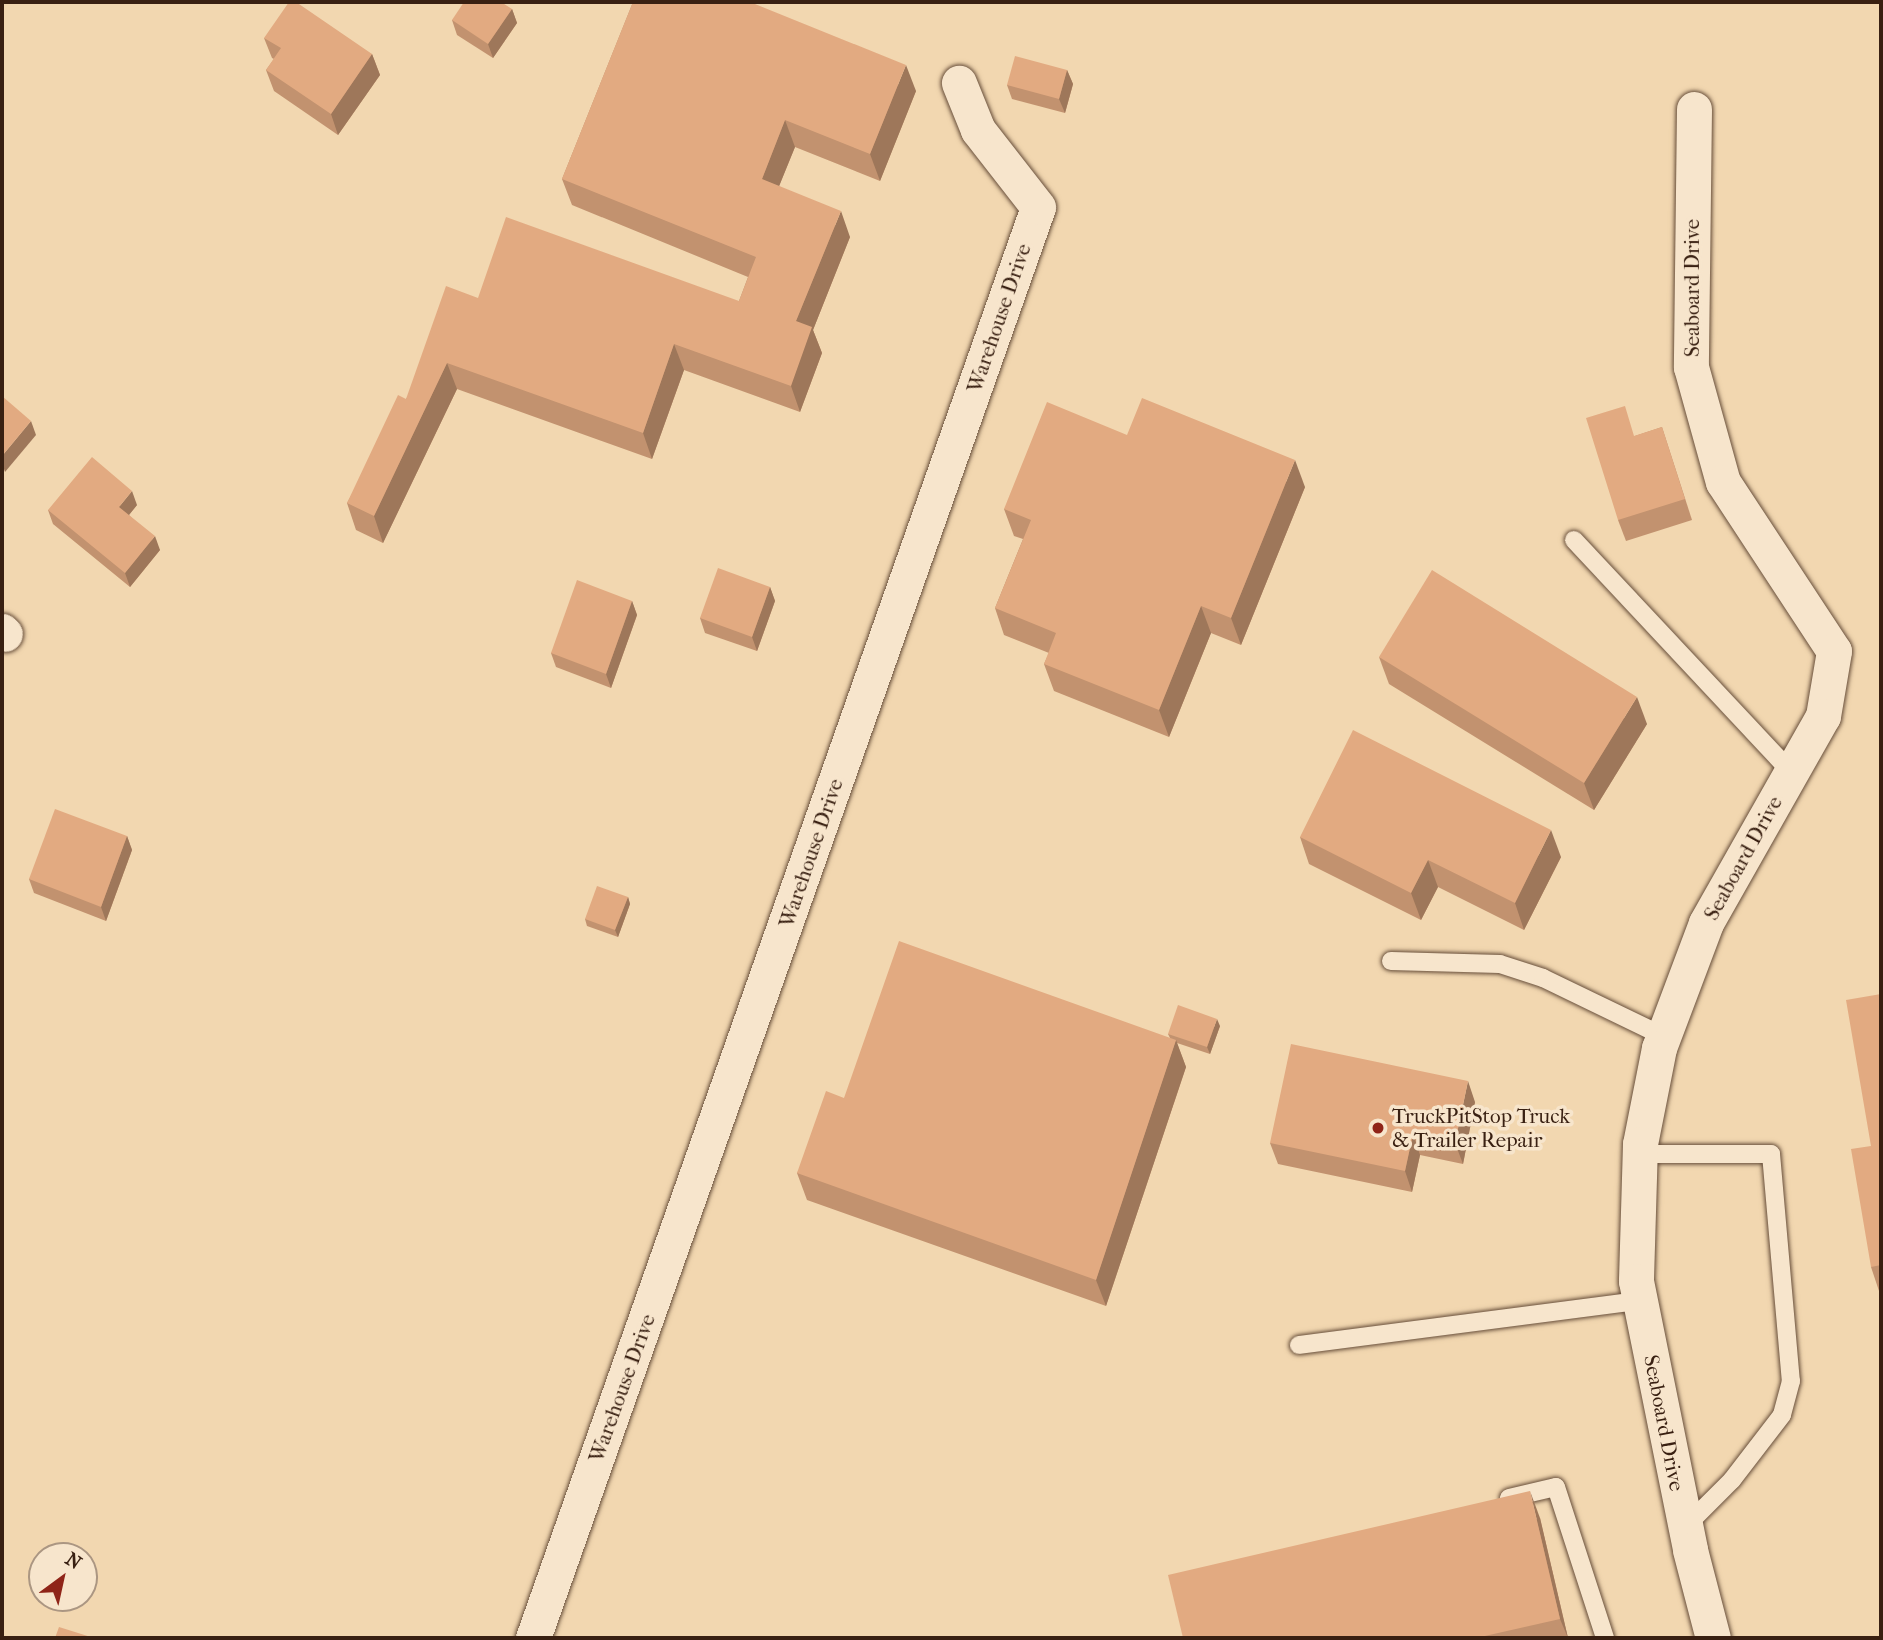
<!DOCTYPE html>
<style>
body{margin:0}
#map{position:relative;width:1883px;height:1640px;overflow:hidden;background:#f2d7b0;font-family:"IM FELL French Canon",serif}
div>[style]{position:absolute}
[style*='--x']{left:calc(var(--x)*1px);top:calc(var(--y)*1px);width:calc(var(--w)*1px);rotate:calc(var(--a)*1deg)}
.roads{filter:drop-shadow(0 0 2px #674e3a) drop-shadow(0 0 2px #674e3a)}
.lane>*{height:18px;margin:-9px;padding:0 9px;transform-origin:9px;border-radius:9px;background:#f7e5cc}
.street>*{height:35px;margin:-17.5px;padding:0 17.5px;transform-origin:17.5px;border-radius:17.5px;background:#f7e5cc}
.wall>*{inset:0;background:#c2926f}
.shaded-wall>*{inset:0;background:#9e775a}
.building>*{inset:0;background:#e2aa81}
.dots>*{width:19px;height:19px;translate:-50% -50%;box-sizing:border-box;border:4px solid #f7e5cc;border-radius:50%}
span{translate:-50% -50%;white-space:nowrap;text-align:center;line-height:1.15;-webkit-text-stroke:7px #f7e5cc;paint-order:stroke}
.street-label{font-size:21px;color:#392012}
.poi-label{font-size:21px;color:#392012}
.left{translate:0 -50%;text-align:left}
.frame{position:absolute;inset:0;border:4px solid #392012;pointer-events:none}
.north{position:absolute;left:28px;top:1542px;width:70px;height:70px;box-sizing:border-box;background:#f7e5cc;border:2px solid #ab9682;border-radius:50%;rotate:33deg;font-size:19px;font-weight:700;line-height:28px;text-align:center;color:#392012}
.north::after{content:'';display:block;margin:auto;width:24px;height:32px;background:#8f2418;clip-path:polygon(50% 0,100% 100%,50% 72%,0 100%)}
</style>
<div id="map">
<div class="roads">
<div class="lane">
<i style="--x:1574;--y:540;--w:318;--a:46.9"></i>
<i style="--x:1391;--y:961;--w:109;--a:1.6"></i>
<i style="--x:1500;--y:964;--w:45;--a:18"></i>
<i style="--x:1543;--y:978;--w:133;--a:25.8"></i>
<i style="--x:1639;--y:1154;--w:132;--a:0"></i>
<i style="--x:1771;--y:1154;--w:228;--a:85"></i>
<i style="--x:1791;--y:1381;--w:35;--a:105"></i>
<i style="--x:1782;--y:1415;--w:82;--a:127.6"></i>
<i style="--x:1732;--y:1480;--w:66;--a:135"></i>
<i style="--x:1299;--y:1345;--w:343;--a:-7.4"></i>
<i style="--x:1509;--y:1498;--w:48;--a:-13.2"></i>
<i style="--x:1556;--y:1487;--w:159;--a:72"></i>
</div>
<div class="street">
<i style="--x:1694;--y:109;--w:258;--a:90.7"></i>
<i style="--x:1691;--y:367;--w:119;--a:74.5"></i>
<i style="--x:1723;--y:482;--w:202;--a:56.7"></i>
<i style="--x:1834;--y:651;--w:66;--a:99.6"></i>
<i style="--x:1823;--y:716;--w:238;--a:119.5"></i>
<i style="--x:1706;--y:923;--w:134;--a:110.6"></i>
<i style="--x:1659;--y:1048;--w:98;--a:101.2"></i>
<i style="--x:1640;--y:1144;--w:137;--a:91.7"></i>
<i style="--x:1636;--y:1281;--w:274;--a:78.6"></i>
<i style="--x:1690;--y:1550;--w:91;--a:75.4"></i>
<i style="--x:2;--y:631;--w:4;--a:45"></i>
<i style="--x:533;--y:1638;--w:1517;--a:-70.56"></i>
<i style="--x:1038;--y:207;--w:98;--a:-127.9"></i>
<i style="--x:978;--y:130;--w:51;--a:-112"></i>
</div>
</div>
<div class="wall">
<i style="clip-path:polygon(633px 2px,916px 91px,880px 181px,795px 147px,779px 186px,850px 237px,813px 330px,822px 353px,800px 412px,684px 370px,652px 459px,457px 389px,383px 543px,356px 530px,347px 503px,406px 399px,478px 298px,739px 301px,748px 277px,572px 205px,562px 179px)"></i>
<i style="clip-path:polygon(512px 9px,517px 23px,493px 58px,457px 35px,452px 20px)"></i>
<i style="clip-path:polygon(264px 38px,372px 54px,380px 75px,338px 135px,274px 91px,266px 70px,274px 59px,272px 58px)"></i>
<i style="clip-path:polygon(1067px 70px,1073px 84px,1065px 113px,1012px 99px,1007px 85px)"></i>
<i style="clip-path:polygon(1662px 427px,1692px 520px,1626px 541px,1618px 520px,1635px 436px)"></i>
<i style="clip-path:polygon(1127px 435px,1305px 487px,1241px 645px,1211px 633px,1169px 737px,1054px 691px,1044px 664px,1049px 653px,1004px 635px,995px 608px,1023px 539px,1014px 536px,1004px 509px)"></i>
<i style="clip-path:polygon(137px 505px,129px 515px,160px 550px,130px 587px,53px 524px,48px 510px)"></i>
<i style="clip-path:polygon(770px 587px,775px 601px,757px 651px,705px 633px,700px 618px)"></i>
<i style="clip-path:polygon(632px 601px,637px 615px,611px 688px,556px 667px,551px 653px)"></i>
<i style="clip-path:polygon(1379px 657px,1647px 724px,1594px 810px,1389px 684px)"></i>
<i style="clip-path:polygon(127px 836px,132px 850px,106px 921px,34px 893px,29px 879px)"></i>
<i style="clip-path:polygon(1300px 837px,1561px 857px,1524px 930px,1438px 887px,1421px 920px,1309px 864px)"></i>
<i style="clip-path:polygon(628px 897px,630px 904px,618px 937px,587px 926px,585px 919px)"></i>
<i style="clip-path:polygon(1881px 994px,1881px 1294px,1880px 1294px,1871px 1267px,1871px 1146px)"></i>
<i style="clip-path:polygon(1220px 1026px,1210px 1054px,1177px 1043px,1186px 1067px,1106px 1306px,807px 1200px,797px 1173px,844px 1098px,1170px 1038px,1168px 1034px)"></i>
<i style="clip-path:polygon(1475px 1102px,1463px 1164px,1420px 1155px,1412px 1192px,1278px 1164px,1270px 1143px)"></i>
<i style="clip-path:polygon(1540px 1518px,1568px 1638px,1183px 1638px)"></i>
</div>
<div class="shaded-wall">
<i style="clip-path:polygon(512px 9px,517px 23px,493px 58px,488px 44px)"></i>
<i style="clip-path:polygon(372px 54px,380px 75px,338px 135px,331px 114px)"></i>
<i style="clip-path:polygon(906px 65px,916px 91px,880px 181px,870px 154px)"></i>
<i style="clip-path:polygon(1067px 70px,1073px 84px,1065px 113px,1059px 99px)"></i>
<i style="clip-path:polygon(785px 120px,795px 147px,771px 206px,762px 179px)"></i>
<i style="clip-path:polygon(841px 211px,850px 237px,813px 330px,822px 353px,800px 412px,791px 386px,796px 321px)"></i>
<i style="clip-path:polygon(674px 344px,684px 370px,652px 459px,643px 433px)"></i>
<i style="clip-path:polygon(447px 363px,457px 389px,383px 543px,374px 516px)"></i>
<i style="clip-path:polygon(31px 421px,36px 435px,5px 472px,2px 463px,2px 456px)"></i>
<i style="clip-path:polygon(1295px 460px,1305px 487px,1241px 645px,1231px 618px)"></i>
<i style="clip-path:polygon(132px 491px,137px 505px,124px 521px,119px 507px)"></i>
<i style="clip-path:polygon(155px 536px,160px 550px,130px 587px,125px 573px)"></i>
<i style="clip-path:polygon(770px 587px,775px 601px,757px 651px,752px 637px)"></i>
<i style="clip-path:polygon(632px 601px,637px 615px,611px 688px,606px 674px)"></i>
<i style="clip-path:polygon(1201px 606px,1211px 633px,1169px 737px,1159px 710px)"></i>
<i style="clip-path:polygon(1637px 697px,1647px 724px,1594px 810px,1584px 783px)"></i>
<i style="clip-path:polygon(1551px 830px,1561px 857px,1524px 930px,1515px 903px)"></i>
<i style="clip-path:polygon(127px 836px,132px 850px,106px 921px,101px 907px)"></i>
<i style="clip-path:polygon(1428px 860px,1438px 887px,1421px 920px,1411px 893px)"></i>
<i style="clip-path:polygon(628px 897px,630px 904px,618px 937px,615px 930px)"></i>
<i style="clip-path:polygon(1217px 1019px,1220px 1026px,1210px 1054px,1207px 1047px)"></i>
<i style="clip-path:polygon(1176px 1040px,1186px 1067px,1106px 1306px,1096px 1280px)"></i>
<i style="clip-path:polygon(1468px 1081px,1475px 1102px,1463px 1164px,1455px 1143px)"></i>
<i style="clip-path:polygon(1413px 1134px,1420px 1155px,1412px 1192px,1405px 1171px)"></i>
<i style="clip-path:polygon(1530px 1491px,1540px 1518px,1568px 1638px,1560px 1619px)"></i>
</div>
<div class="building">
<i style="clip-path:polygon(289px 2px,296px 2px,372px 54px,331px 114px,266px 70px,281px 48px,264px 38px)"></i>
<i style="clip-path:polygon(464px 2px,501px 2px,512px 9px,488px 44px,452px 20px)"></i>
<i style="clip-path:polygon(633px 2px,750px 2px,906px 65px,870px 154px,785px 120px,762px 179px,841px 211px,796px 321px,812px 327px,791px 386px,674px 344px,643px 433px,447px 363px,374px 516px,347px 503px,398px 395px,406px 399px,446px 286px,478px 298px,506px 217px,739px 301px,756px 257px,562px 179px)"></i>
<i style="clip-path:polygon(1015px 56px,1067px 70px,1059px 99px,1007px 85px)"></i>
<i style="clip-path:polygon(2px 396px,31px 421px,2px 456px)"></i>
<i style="clip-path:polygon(1142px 398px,1295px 460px,1231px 618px,1201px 606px,1159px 710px,1044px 664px,1056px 633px,995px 608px,1031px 520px,1004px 509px,1047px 402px,1127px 435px)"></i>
<i style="clip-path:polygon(1625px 406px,1634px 436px,1662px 427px,1685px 499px,1618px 520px,1586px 418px)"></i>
<i style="clip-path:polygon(92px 457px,132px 491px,119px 507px,155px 536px,125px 573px,48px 510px)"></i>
<i style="clip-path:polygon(718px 568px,770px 587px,752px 637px,700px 618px)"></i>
<i style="clip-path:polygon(1432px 570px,1637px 697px,1584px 783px,1379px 657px)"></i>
<i style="clip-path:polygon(577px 580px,632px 601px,606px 674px,551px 653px)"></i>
<i style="clip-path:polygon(1353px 730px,1551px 830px,1515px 903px,1428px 860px,1411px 893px,1300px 837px)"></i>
<i style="clip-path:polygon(55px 809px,127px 836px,101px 907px,29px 879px)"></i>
<i style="clip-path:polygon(597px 886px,628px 897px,615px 930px,585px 919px)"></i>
<i style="clip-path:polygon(899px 941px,1176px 1040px,1096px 1280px,797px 1173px,826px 1091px,844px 1098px)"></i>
<i style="clip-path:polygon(1881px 994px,1881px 1265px,1871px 1267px,1851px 1149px,1871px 1146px,1846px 1000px)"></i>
<i style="clip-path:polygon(1178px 1005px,1217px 1019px,1207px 1047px,1168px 1034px)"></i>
<i style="clip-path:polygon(1291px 1044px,1468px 1081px,1455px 1143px,1413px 1134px,1405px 1171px,1270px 1143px)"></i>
<i style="clip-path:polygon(1530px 1491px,1560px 1619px,1476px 1638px,1183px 1638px,1168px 1575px)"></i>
<i style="clip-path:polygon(59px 1627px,94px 1638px,55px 1638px)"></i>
</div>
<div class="dots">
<i style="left:1378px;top:1128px;background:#8f2418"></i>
</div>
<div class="street-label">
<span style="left:1692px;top:288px;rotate:-90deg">Seaboard Drive</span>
<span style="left:999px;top:318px;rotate:-71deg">Warehouse Drive</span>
<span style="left:811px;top:853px;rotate:-71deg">Warehouse Drive</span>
<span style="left:1743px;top:858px;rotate:-61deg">Seaboard Drive</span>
<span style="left:622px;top:1388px;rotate:-70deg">Warehouse Drive</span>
<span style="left:1664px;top:1423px;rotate:79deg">Seaboard Drive</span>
</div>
<div class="poi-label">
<span class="left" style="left:1392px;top:1128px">TruckPitStop Truck<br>&amp; Trailer Repair</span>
</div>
<div class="frame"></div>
<div class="north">N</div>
</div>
